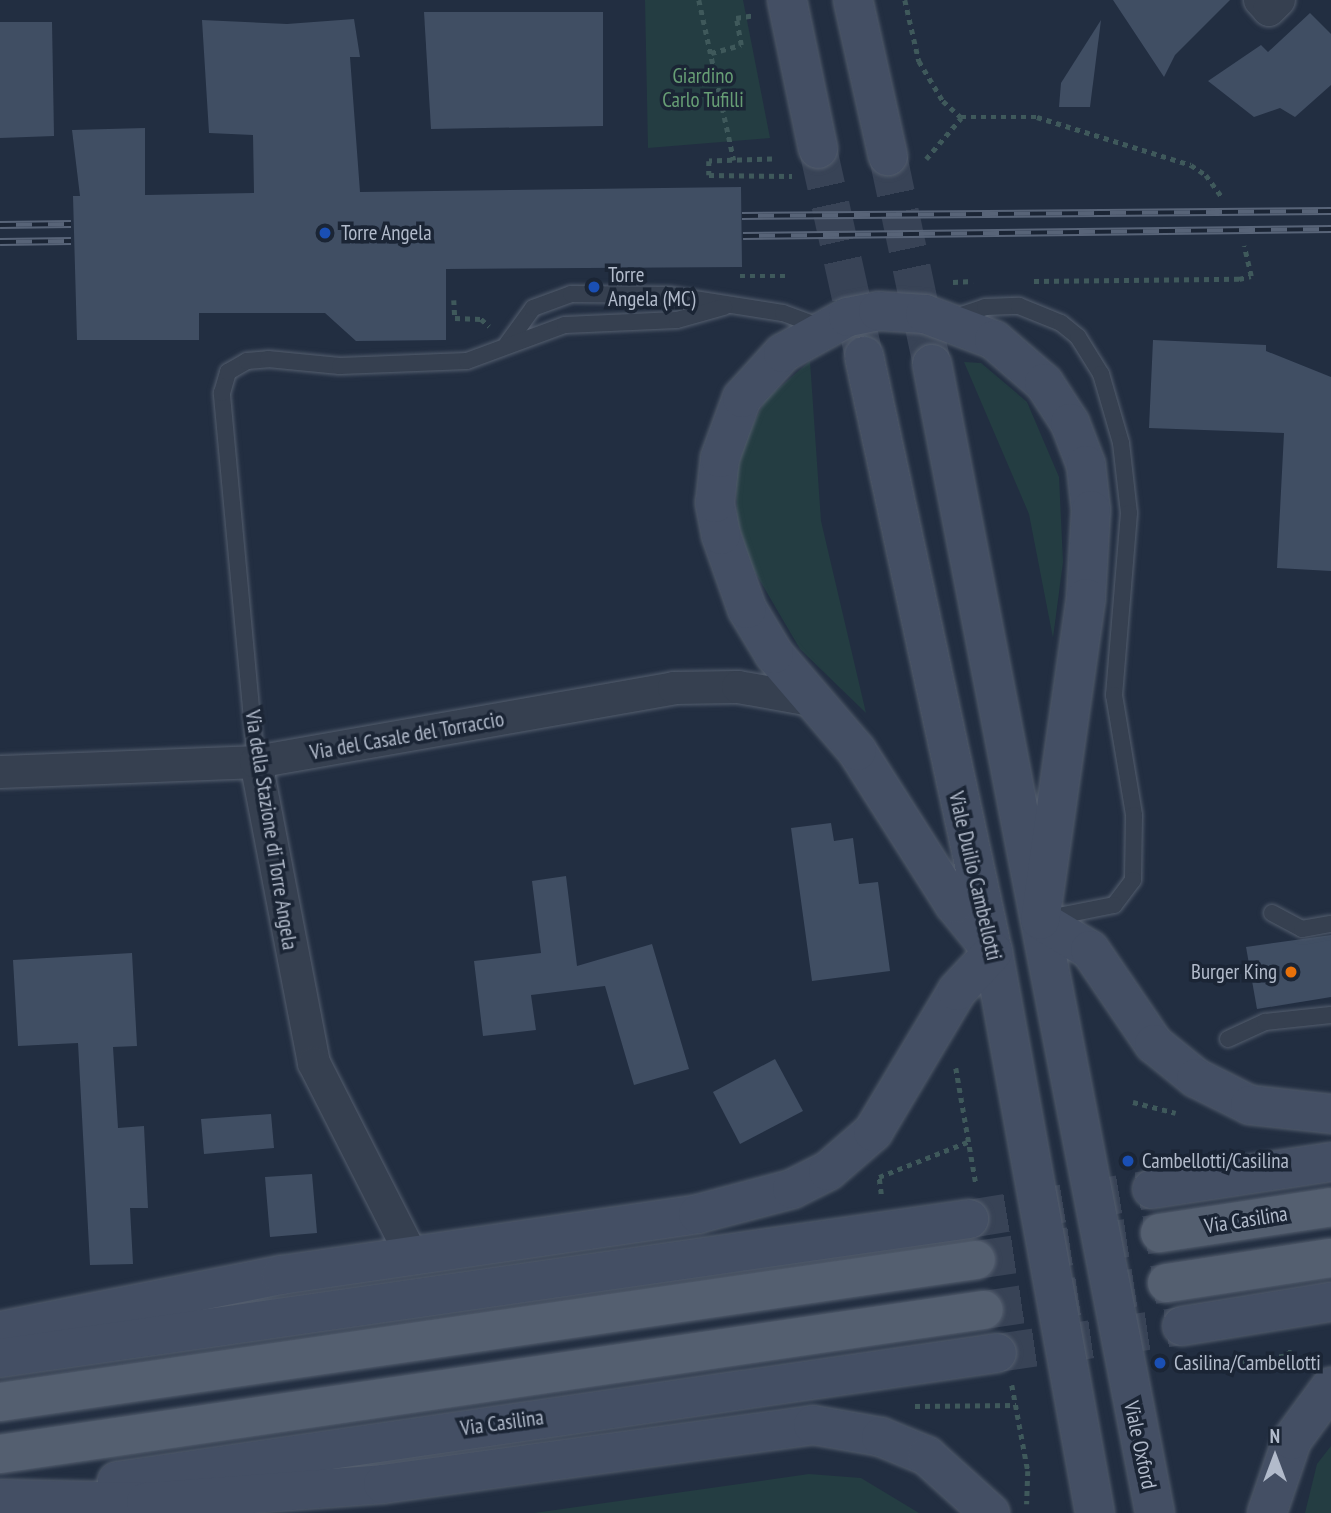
<!DOCTYPE html>
<style>
body{margin:0}
#map{position:relative;width:1331px;height:1513px;overflow:hidden;background:#222e41;font-family:"PT Sans Narrow",sans-serif}
div>[style]{position:absolute}
[style*='--x']{left:calc(var(--x)*1px);top:calc(var(--y)*1px);width:calc(var(--w)*1px);rotate:calc(var(--a)*1deg)}
.green>*{inset:0;background:#243d42}
.building>*{inset:0;background:#404e63}
.secondary-tunnel>*{height:38px;margin-top:-19px;transform-origin:0;background:repeating-linear-gradient(90deg,#384356 0 38px,transparent 0 57px)}
.primary-tunnel>*{height:38px;margin-top:-19px;transform-origin:0;background:repeating-linear-gradient(90deg,#384356 0 38px,transparent 0 57px)}
.path>*{height:4.5px;margin-top:-2.25px;transform-origin:0;background:repeating-linear-gradient(90deg,#3f595b 0 5px,transparent 0 10px)}
.roads{filter:drop-shadow(0 0 2px #545e6e) drop-shadow(0 0 2px #545e6e)}
.lane>*{height:16px;margin:-8px;padding:0 8px;transform-origin:8px;border-radius:8px;background:#364050}
.street>*{height:32px;margin:-16px;padding:0 16px;transform-origin:16px;border-radius:16px;background:#364050}
.secondary>*{height:38px;margin:-19px;padding:0 19px;transform-origin:19px;border-radius:19px;background:#444f64}
.primary>*{height:38px;margin:-19px;padding:0 19px;transform-origin:19px;border-radius:19px;background:#545f70}
.rail>*{height:8px;margin-top:-4px;transform-origin:0;background:repeating-linear-gradient(90deg,#1b2535 0 16px,#586478 0 32px);box-sizing:border-box;border-block:2px solid #586478}
.dots>*{width:19px;height:19px;translate:-50% -50%;box-sizing:border-box;border:4px solid #1b2535;border-radius:50%}
span{translate:-50% -50%;white-space:nowrap;text-align:center;line-height:1.15;-webkit-text-stroke:7px #1b2535;paint-order:stroke}
.park-label{font-size:21px;color:#679e75}
.poi-label{font-size:21px;color:#b2bbcb}
.left{translate:0 -50%;text-align:left}
.right{translate:-100% -50%;text-align:right}
.street-label{font-size:21px;color:#b2bbcb}
.north{position:absolute;left:1240px;top:1422px;width:70px;height:70px;-webkit-text-stroke:5px #1b2535;paint-order:stroke;rotate:0deg;font-size:19px;font-weight:700;line-height:28px;text-align:center;color:#b2bbcb}
.north::after{content:'';display:block;margin:auto;width:24px;height:32px;background:#b2bbcb;clip-path:polygon(50% 0,100% 100%,50% 72%,0 100%)}
</style>
<div id="map">
<div class="green">
<i style="clip-path:polygon(645px 0,743px 0,770px 138px,648px 148px)"></i>
<i style="clip-path:polygon(810px 361px,821px 521px,866px 713px,800px 649px,752px 567px,737px 520px,736px 478px,744px 443px,765px 400px)"></i>
<i style="clip-path:polygon(964px 362px,981px 363px,1027px 402px,1059px 477px,1063px 562px,1053px 638px,1029px 514px)"></i>
<i style="clip-path:polygon(1331px 1446px,1331px 1513px,1305px 1513px,1317px 1464px)"></i>
<i style="clip-path:polygon(809px 1474px,861px 1478px,919px 1513px,534px 1513px)"></i>
</div>
<div class="building">
<i style="clip-path:polygon(1113px 0,1230px 0,1175px 55px,1164px 77px)"></i>
<i style="clip-path:polygon(424px 12px,603px 12px,603px 126px,431px 129px)"></i>
<i style="clip-path:polygon(1310px 13px,1331px 34px,1331px 85px,1295px 117px,1280px 108px,1254px 117px,1208px 81px,1261px 45px,1268px 52px)"></i>
<i style="clip-path:polygon(354px 19px,360px 57px,350px 57px,360px 192px,741px 187px,742px 267px,446px 269px,446px 340px,356px 341px,325px 313px,199px 313px,199px 340px,77px 340px,73px 196px,80px 196px,72px 130px,145px 128px,145px 195px,254px 193px,253px 135px,209px 133px,202px 20px,287px 24px)"></i>
<i style="clip-path:polygon(1101px 20px,1090px 107px,1059px 107px,1061px 83px)"></i>
<i style="clip-path:polygon(0 22px,52px 22px,54px 136px,0 138px)"></i>
<i style="clip-path:polygon(1153px 340px,1266px 345px,1266px 351px,1331px 377px,1331px 571px,1277px 568px,1284px 433px,1149px 428px)"></i>
<i style="clip-path:polygon(831px 823px,834px 841px,853px 838px,859px 884px,878px 882px,890px 971px,812px 981px,791px 828px)"></i>
<i style="clip-path:polygon(566px 876px,577px 966px,652px 944px,689px 1069px,634px 1085px,605px 986px,531px 995px,536px 1030px,483px 1036px,474px 961px,541px 953px,532px 881px)"></i>
<i style="clip-path:polygon(1331px 935px,1331px 997px,1257px 1009px,1246px 947px)"></i>
<i style="clip-path:polygon(132px 953px,137px 1046px,113px 1047px,118px 1128px,144px 1126px,148px 1208px,130px 1208px,133px 1264px,90px 1265px,78px 1043px,18px 1046px,13px 960px)"></i>
<i style="clip-path:polygon(775px 1059px,803px 1111px,740px 1144px,713px 1092px)"></i>
<i style="clip-path:polygon(271px 1114px,274px 1148px,204px 1154px,201px 1119px)"></i>
<i style="clip-path:polygon(312px 1174px,317px 1233px,270px 1237px,265px 1177px)"></i>
</div>
<div class="secondary-tunnel">
<i style="--x:818;--y:149;--w:212;--a:77.5"></i>
<i style="--x:888;--y:156;--w:213;--a:78.1"></i>
<i style="--x:969;--y:1219;--w:185;--a:-9.3"></i>
<i style="--x:997;--y:1353;--w:187;--a:-8.3"></i>
</div>
<div class="primary-tunnel">
<i style="--x:976;--y:1260;--w:186;--a:-8.3"></i>
<i style="--x:984;--y:1310;--w:185;--a:-8.4"></i>
</div>
<div class="path">
<i style="--x:699;--y:0;--w:164;--a:77.7"></i>
<i style="--x:905;--y:0;--w:63;--a:77.1"></i>
<i style="--x:919;--y:61;--w:47;--a:59"></i>
<i style="--x:943;--y:101;--w:24;--a:42"></i>
<i style="--x:961;--y:117;--w:76;--a:0"></i>
<i style="--x:1037;--y:117;--w:161;--a:17.3"></i>
<i style="--x:1191;--y:165;--w:18;--a:34"></i>
<i style="--x:1206;--y:175;--w:27;--a:54"></i>
<i style="--x:711;--y:53;--w:31;--a:-15"></i>
<i style="--x:741;--y:45;--w:27;--a:-100"></i>
<i style="--x:736;--y:18;--w:18;--a:-9"></i>
<i style="--x:772;--y:159;--w:63;--a:178.2"></i>
<i style="--x:709;--y:161;--w:14;--a:90"></i>
<i style="--x:709;--y:175;--w:83;--a:0.7"></i>
<i style="--x:926;--y:159;--w:54;--a:-49.5"></i>
<i style="--x:740;--y:276;--w:45;--a:0"></i>
<i style="--x:1034;--y:281;--w:205;--a:-0.6"></i>
<i style="--x:1239;--y:279;--w:12;--a:-14"></i>
<i style="--x:1251;--y:276;--w:31;--a:-103"></i>
<i style="--x:953;--y:282;--w:20;--a:-3"></i>
<i style="--x:454;--y:300;--w:18;--a:87"></i>
<i style="--x:455;--y:318;--w:26;--a:2"></i>
<i style="--x:481;--y:319;--w:11;--a:41"></i>
<i style="--x:956;--y:1068;--w:118;--a:80.2"></i>
<i style="--x:1133;--y:1102;--w:44;--a:14.3"></i>
<i style="--x:881;--y:1194;--w:17;--a:-97"></i>
<i style="--x:879;--y:1177;--w:98;--a:-21.6"></i>
<i style="--x:1180;--y:1369;--w:111;--a:-7.3"></i>
<i style="--x:1290;--y:1355;--w:7;--a:-106"></i>
<i style="--x:1012;--y:1385;--w:87;--a:79.5"></i>
<i style="--x:1028;--y:1471;--w:33;--a:92"></i>
<i style="--x:915;--y:1406;--w:101;--a:-0.6"></i>
</div>
<div class="roads">
<div class="lane">
<i style="--x:952;--y:318;--w:35;--a:-18"></i>
<i style="--x:985;--y:307;--w:34;--a:-2"></i>
<i style="--x:1019;--y:306;--w:45;--a:22"></i>
<i style="--x:1061;--y:323;--w:22;--a:39"></i>
<i style="--x:1078;--y:337;--w:44;--a:58.1"></i>
<i style="--x:1101;--y:374;--w:72;--a:73.8"></i>
<i style="--x:1121;--y:443;--w:70;--a:83.5"></i>
<i style="--x:1129;--y:513;--w:183;--a:94.7"></i>
<i style="--x:1114;--y:695;--w:122;--a:80.5"></i>
<i style="--x:1134;--y:815;--w:65;--a:90.9"></i>
<i style="--x:1133;--y:880;--w:31;--a:127"></i>
<i style="--x:1114;--y:905;--w:66;--a:168.7"></i>
<i style="--x:507;--y:344;--w:44;--a:-54.2"></i>
<i style="--x:533;--y:308;--w:40;--a:-20.2"></i>
<i style="--x:571;--y:294;--w:98;--a:0.6"></i>
<i style="--x:669;--y:295;--w:115;--a:9"></i>
<i style="--x:783;--y:313;--w:40;--a:20.2"></i>
<i style="--x:256;--y:762;--w:371;--a:-95.3"></i>
<i style="--x:222;--y:393;--w:22;--a:-74"></i>
<i style="--x:228;--y:372;--w:22;--a:-30"></i>
<i style="--x:247;--y:361;--w:21;--a:-5"></i>
<i style="--x:268;--y:359;--w:72;--a:5.6"></i>
<i style="--x:340;--y:366;--w:127;--a:-2.3"></i>
<i style="--x:467;--y:361;--w:104;--a:-20.2"></i>
<i style="--x:565;--y:325;--w:112;--a:-2.6"></i>
<i style="--x:677;--y:320;--w:49;--a:-15.5"></i>
<i style="--x:1272;--y:913;--w:34;--a:28"></i>
<i style="--x:1302;--y:929;--w:29;--a:-10"></i>
<i style="--x:1228;--y:1039;--w:41;--a:-24.7"></i>
<i style="--x:1265;--y:1022;--w:66;--a:-6.1"></i>
</div>
<div class="street">
<i style="--x:1260;--y:0;--w:13;--a:48"></i>
<i style="--x:1269;--y:10;--w:14;--a:-45"></i>
<i style="--x:256;--y:762;--w:307;--a:79.1"></i>
<i style="--x:314;--y:1063;--w:216;--a:63.1"></i>
<i style="--x:0;--y:772;--w:256;--a:-2.2"></i>
<i style="--x:256;--y:762;--w:424;--a:-10"></i>
<i style="--x:674;--y:688;--w:64;--a:-0.9"></i>
<i style="--x:738;--y:687;--w:74;--a:10.1"></i>
</div>
<div class="secondary">
<i style="--x:787;--y:0;--w:152;--a:78.2"></i>
<i style="--x:853;--y:0;--w:160;--a:77.4"></i>
<i style="--x:864;--y:356;--w:610;--a:77.79"></i>
<i style="--x:993;--y:952;--w:570;--a:79.7"></i>
<i style="--x:932;--y:364;--w:1170;--a:79.02"></i>
<i style="--x:1040;--y:920;--w:58;--a:31"></i>
<i style="--x:1090;--y:950;--w:114;--a:55.8"></i>
<i style="--x:1154;--y:1044;--w:54;--a:39"></i>
<i style="--x:1196;--y:1078;--w:60;--a:26.6"></i>
<i style="--x:1250;--y:1105;--w:81;--a:6.3"></i>
<i style="--x:993;--y:952;--w:62;--a:-129.1"></i>
<i style="--x:954;--y:904;--w:181;--a:-122.4"></i>
<i style="--x:857;--y:751;--w:128;--a:-130.6"></i>
<i style="--x:774;--y:654;--w:52;--a:-121"></i>
<i style="--x:747;--y:609;--w:78;--a:-109.4"></i>
<i style="--x:721;--y:535;--w:33;--a:-101"></i>
<i style="--x:715;--y:503;--w:45;--a:-83.7"></i>
<i style="--x:720;--y:458;--w:64;--a:-69.9"></i>
<i style="--x:742;--y:398;--w:61;--a:-47.7"></i>
<i style="--x:783;--y:353;--w:74;--a:-29"></i>
<i style="--x:848;--y:317;--w:31;--a:-11"></i>
<i style="--x:878;--y:311;--w:47;--a:3.7"></i>
<i style="--x:925;--y:314;--w:74;--a:20.6"></i>
<i style="--x:994;--y:340;--w:66;--a:40.7"></i>
<i style="--x:1044;--y:383;--w:48;--a:57"></i>
<i style="--x:1070;--y:423;--w:45;--a:69.1"></i>
<i style="--x:1086;--y:465;--w:45;--a:83.7"></i>
<i style="--x:1091;--y:510;--w:88;--a:93.3"></i>
<i style="--x:1086;--y:598;--w:325;--a:98.1"></i>
<i style="--x:1152;--y:1189;--w:181;--a:-8.6"></i>
<i style="--x:1182;--y:1326;--w:151;--a:-9.2"></i>
<i style="--x:0;--y:1331;--w:287;--a:-11.3"></i>
<i style="--x:281;--y:1275;--w:421;--a:-8.3"></i>
<i style="--x:698;--y:1214;--w:97;--a:-14.9"></i>
<i style="--x:792;--y:1189;--w:40;--a:-26.6"></i>
<i style="--x:828;--y:1171;--w:60;--a:-40.9"></i>
<i style="--x:873;--y:1132;--w:164;--a:-59.2"></i>
<i style="--x:957;--y:991;--w:53;--a:-47.3"></i>
<i style="--x:0;--y:1358;--w:979;--a:-8.16"></i>
<i style="--x:117;--y:1481;--w:889;--a:-8.28"></i>
<i style="--x:0;--y:1499;--w:146;--a:1.2"></i>
<i style="--x:146;--y:1502;--w:238;--a:-4.3"></i>
<i style="--x:383;--y:1484;--w:434;--a:-7.8"></i>
<i style="--x:813;--y:1425;--w:69;--a:10"></i>
<i style="--x:881;--y:1437;--w:50;--a:22.4"></i>
<i style="--x:927;--y:1456;--w:85;--a:42.1"></i>
<i style="--x:1267;--y:1513;--w:77;--a:-71.1"></i>
<i style="--x:1292;--y:1440;--w:66;--a:-53.7"></i>
</div>
<div class="primary">
<i style="--x:1160;--y:1233;--w:173;--a:-8.6"></i>
<i style="--x:1167;--y:1283;--w:166;--a:-8.7"></i>
<i style="--x:0;--y:1402;--w:986;--a:-8.28"></i>
<i style="--x:0;--y:1454;--w:994;--a:-8.33"></i>
</div>
</div>
<div class="rail">
<i style="--x:742;--y:216;--w:589;--a:-0.49"></i>
<i style="--x:0;--y:225;--w:71;--a:-0.8"></i>
<i style="--x:743;--y:236;--w:588;--a:-0.68"></i>
<i style="--x:0;--y:242;--w:71;--a:-0.8"></i>
</div>
<div class="dots">
<i style="left:325px;top:233px;background:#1a4fb4"></i>
<i style="left:594px;top:287px;background:#1a4fb4"></i>
<i style="left:1291px;top:972px;background:#e8710a"></i>
<i style="left:1128px;top:1161px;background:#1a4fb4"></i>
<i style="left:1160px;top:1363px;background:#1a4fb4"></i>
</div>
<div class="park-label">
<span style="left:703px;top:88px">Giardino<br>Carlo Tufilli</span>
</div>
<div class="poi-label">
<span class="left" style="left:341px;top:233px">Torre Angela</span>
<span class="left" style="left:608px;top:287px">Torre<br>Angela (MC)</span>
<span class="right" style="left:1277px;top:972px">Burger King</span>
<span class="left" style="left:1142px;top:1161px">Cambellotti/Casilina</span>
<span class="left" style="left:1174px;top:1363px">Casilina/Cambellotti</span>
</div>
<div class="street-label">
<span style="left:407px;top:736px;rotate:-10deg">Via del Casale del Torraccio</span>
<span style="left:271px;top:830px;rotate:81deg">Via della Stazione di Torre Angela</span>
<span style="left:975px;top:876px;rotate:77deg">Viale Duilio Cambellotti</span>
<span style="left:1246px;top:1220px;rotate:-9deg">Via Casilina</span>
<span style="left:502px;top:1423px;rotate:-8deg">Via Casilina</span>
<span style="left:1140px;top:1445px;rotate:78deg">Viale Oxford</span>
</div>
<div class="north">N</div>
</div>
